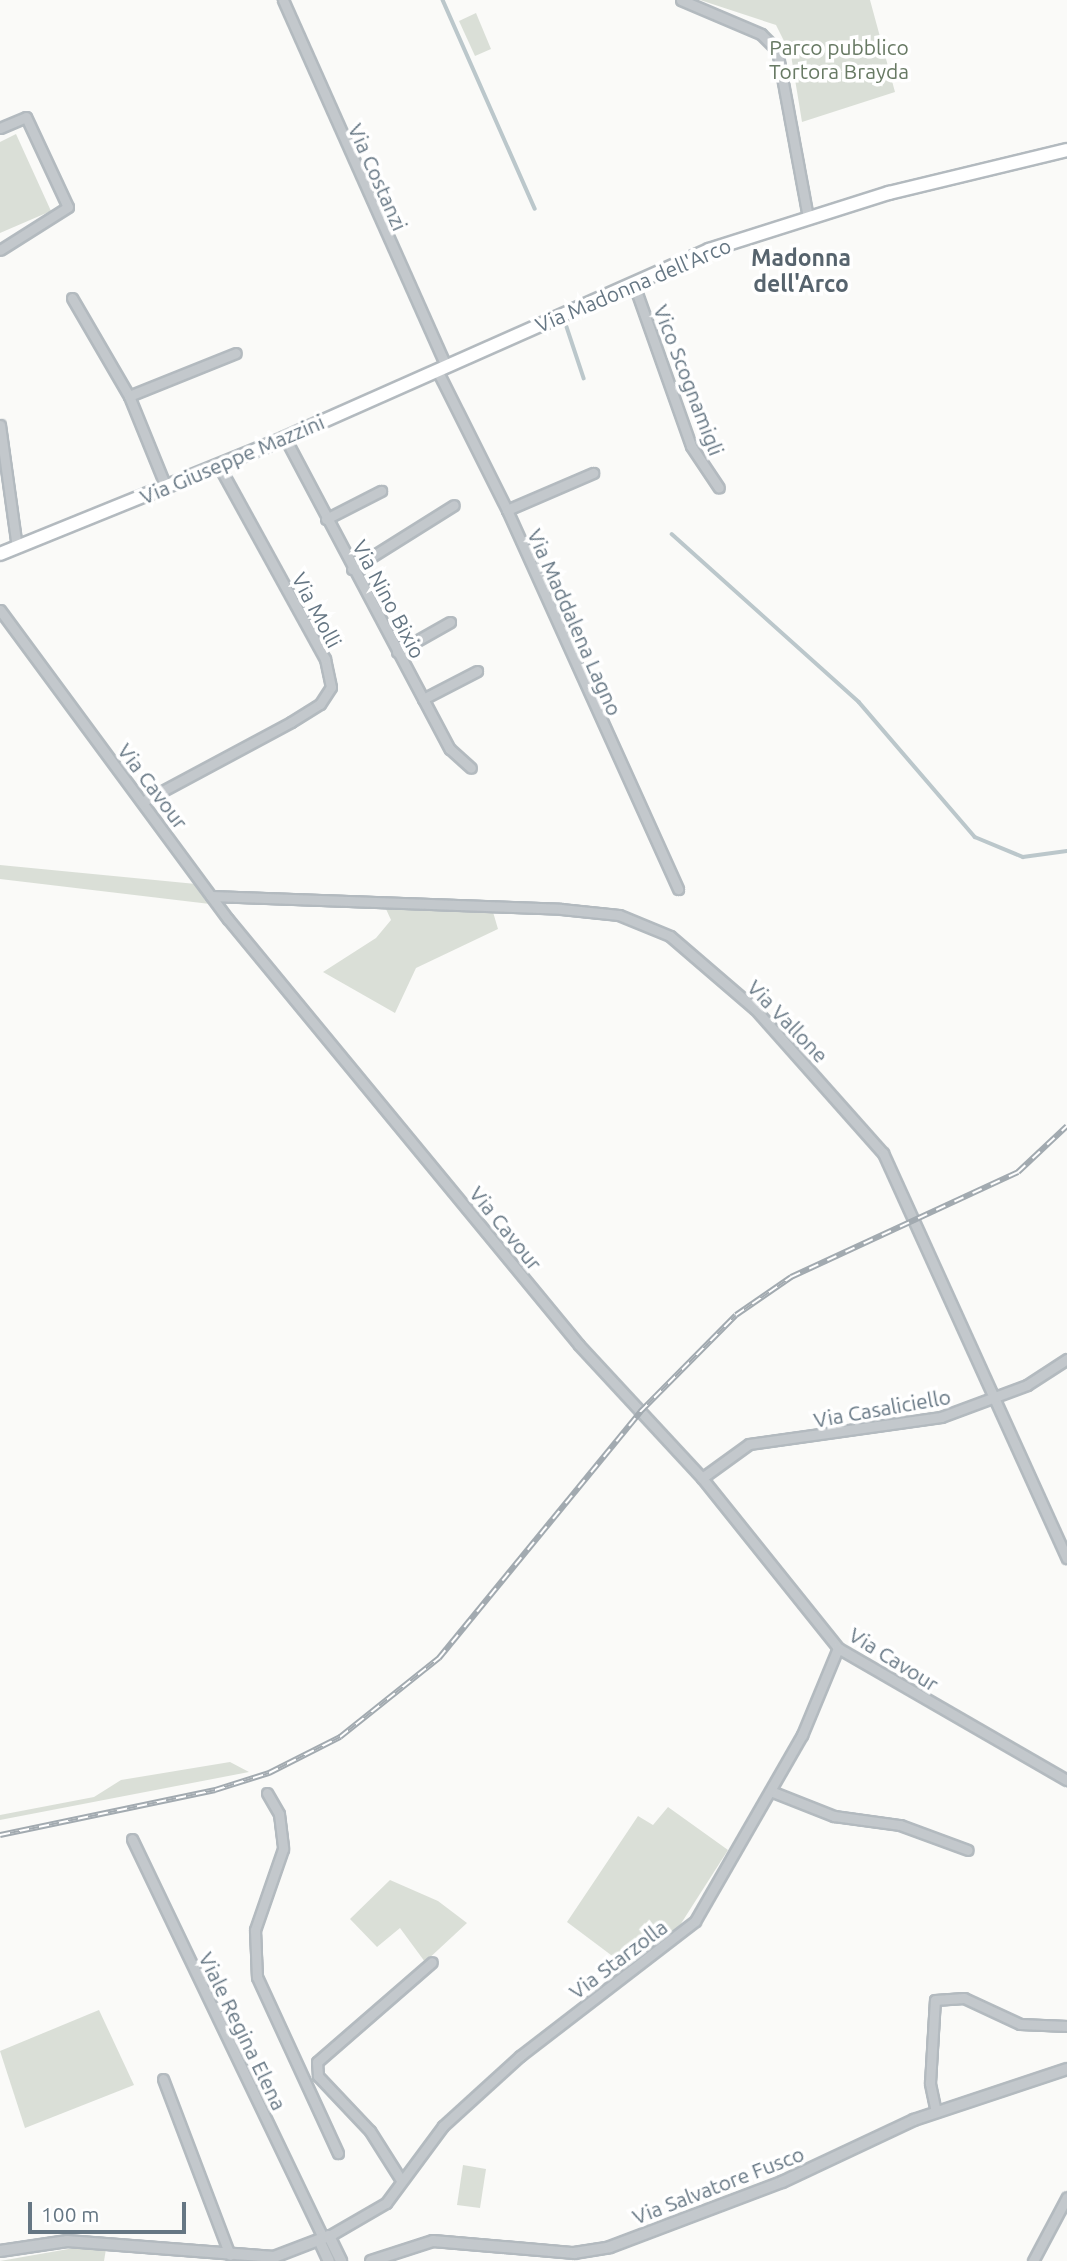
<!DOCTYPE html>
<style>
body{margin:0}
#map{position:relative;width:1067px;height:2261px;overflow:hidden;background:#fafaf8;font-family:Ubuntu,sans-serif}
div>[style]{position:absolute}
.green>*{inset:0;background:#dadfd7}
.stream>*{height:3.5px;margin:-1.75px;padding:0 1.75px;transform-origin:1.75px;border-radius:1.75px;background:#bbc7cb}
.roads{filter:drop-shadow(2px 0 #b3babf) drop-shadow(-2px 0 #b3babf) drop-shadow(0 2px #b3babf) drop-shadow(0 -2px #b3babf)}
.minor>*{height:9px;margin:-4.5px;padding:0 4.5px;transform-origin:4.5px;border-radius:4.5px;background:#c3c8cc}
.tertiary>*{height:10px;margin:-5px;padding:0 5px;transform-origin:5px;border-radius:5px;background:#c3c8cc}
.secondary>*{height:12px;margin:-6px;padding:0 6px;transform-origin:6px;border-radius:6px;background:#fff}
.rail>*{height:6px;margin-top:-3px;transform-origin:0;background:repeating-linear-gradient(90deg,#fff 0 10px,#a2aab0 0 20px);box-sizing:border-box;border-block:2px solid #a2aab0}
span{translate:-50% -50%;white-space:nowrap;text-align:center;line-height:1.15;-webkit-text-stroke:7px #fff;paint-order:stroke}
.park-label{font-size:21px;color:#687a64}
.street-label{font-size:21px;color:#657683}
.neighbourhood-label{font-size:23px;color:#57646e;font-weight:700}
.scale{position:absolute;left:28px;top:2202px;width:158px;height:32px;box-sizing:border-box;border:4px solid #657683;border-top:0;padding-left:9px;font-size:21px;line-height:24px;white-space:nowrap;color:#657683;-webkit-text-stroke:5px #fff;paint-order:stroke}
</style>
<div id="map">
<div class="green">
<div style="clip-path:polygon(700px 0,870px 0,895px 92px,802px 122px,791px 55px,776px 25px)"></div>
<div style="clip-path:polygon(476px 13px,491px 49px,475px 56px,459px 21px)"></div>
<div style="clip-path:polygon(16px 134px,51px 211px,0 233px,0 142px)"></div>
<div style="clip-path:polygon(0 865px,196px 884px,210px 904px,0 879px)"></div>
<div style="clip-path:polygon(386px 909px,493px 912px,498px 929px,416px 968px,395px 1013px,323px 972px,376px 938px,391px 920px)"></div>
<div style="clip-path:polygon(230px 1762px,249px 1772px,0 1820px,0 1815px,94px 1797px,121px 1780px)"></div>
<div style="clip-path:polygon(668px 1807px,728px 1850px,675px 1933px,627px 1967px,567px 1922px,638px 1816px,653px 1825px)"></div>
<div style="clip-path:polygon(390px 1880px,438px 1901px,467px 1923px,425px 1962px,400px 1928px,377px 1947px,350px 1919px)"></div>
<div style="clip-path:polygon(99px 2010px,134px 2085px,25px 2128px,0 2051px)"></div>
<div style="clip-path:polygon(463px 2165px,486px 2169px,480px 2208px,457px 2205px)"></div>
<div style="clip-path:polygon(74px 2248px,106px 2249px,104px 2261px,0 2261px)"></div>
</div>
<div class="stream">
<div style="left:443px;top:0;width:228px;rotate:66.2deg"></div>
<div style="left:567px;top:327px;width:54px;rotate:71.6deg"></div>
<div style="left:672px;top:534px;width:251px;rotate:41.9deg"></div>
<div style="left:859px;top:702px;width:178px;rotate:49.3deg"></div>
<div style="left:975px;top:837px;width:52px;rotate:22.6deg"></div>
<div style="left:1023px;top:857px;width:44px;rotate:-7.8deg"></div>
</div>
<div class="roads">
<div class="minor">
<div style="left:283px;top:0;width:401px;rotate:66deg"></div>
<div style="left:681px;top:0;width:87px;rotate:23deg"></div>
<div style="left:761px;top:34px;width:23px;rotate:45deg"></div>
<div style="left:777px;top:50px;width:170px;rotate:79.5deg"></div>
<div style="left:0;top:128px;width:28px;rotate:-23deg"></div>
<div style="left:26px;top:117px;width:99px;rotate:65deg"></div>
<div style="left:68px;top:207px;width:80px;rotate:147.7deg"></div>
<div style="left:633px;top:282px;width:174px;rotate:70.5deg"></div>
<div style="left:691px;top:446px;width:50px;rotate:56.3deg"></div>
<div style="left:72px;top:298px;width:113px;rotate:59.8deg"></div>
<div style="left:129px;top:396px;width:98px;rotate:67.9deg"></div>
<div style="left:437px;top:370px;width:157px;rotate:63.4deg"></div>
<div style="left:507px;top:510px;width:416px;rotate:65.7deg"></div>
<div style="left:129px;top:396px;width:115px;rotate:-21.9deg"></div>
<div style="left:0;top:425px;width:123px;rotate:82.1deg"></div>
<div style="left:285px;top:438px;width:352px;rotate:62.1deg"></div>
<div style="left:450px;top:749px;width:28px;rotate:42deg"></div>
<div style="left:507px;top:510px;width:94px;rotate:-23.3deg"></div>
<div style="left:326px;top:519px;width:62px;rotate:-27deg"></div>
<div style="left:352px;top:569px;width:120px;rotate:-32.1deg"></div>
<div style="left:0;top:610px;width:384px;rotate:53.6deg"></div>
<div style="left:228px;top:919px;width:552px;rotate:50.51deg"></div>
<div style="left:579px;top:1345px;width:181px;rotate:47.2deg"></div>
<div style="left:702px;top:1478px;width:218px;rotate:51.3deg"></div>
<div style="left:838px;top:1648px;width:264px;rotate:30deg"></div>
<div style="left:397px;top:652px;width:61px;rotate:-29.5deg"></div>
<div style="left:423px;top:699px;width:61px;rotate:-27.4deg"></div>
<div style="left:142px;top:802px;width:169px;rotate:-28.2deg"></div>
<div style="left:291px;top:722px;width:34px;rotate:-32deg"></div>
<div style="left:320px;top:704px;width:20px;rotate:-57deg"></div>
<div style="left:331px;top:687px;width:29px;rotate:-102deg"></div>
<div style="left:325px;top:659px;width:220px;rotate:-118.8deg"></div>
<div style="left:211px;top:896px;width:350px;rotate:2.1deg"></div>
<div style="left:561px;top:909px;width:58px;rotate:5.9deg"></div>
<div style="left:619px;top:915px;width:55px;rotate:22.4deg"></div>
<div style="left:670px;top:936px;width:112px;rotate:40.7deg"></div>
<div style="left:755px;top:1009px;width:193px;rotate:48.4deg"></div>
<div style="left:883px;top:1153px;width:445px;rotate:65.6deg"></div>
<div style="left:702px;top:1478px;width:58px;rotate:-35.9deg"></div>
<div style="left:749px;top:1444px;width:194px;rotate:-8deg"></div>
<div style="left:941px;top:1417px;width:92px;rotate:-20.4deg"></div>
<div style="left:1027px;top:1385px;width:48px;rotate:-33deg"></div>
<div style="left:773px;top:1792px;width:66px;rotate:21.5deg"></div>
<div style="left:834px;top:1816px;width:67px;rotate:7.8deg"></div>
<div style="left:900px;top:1825px;width:72px;rotate:20.2deg"></div>
<div style="left:267px;top:1793px;width:24px;rotate:60deg"></div>
<div style="left:279px;top:1814px;width:35px;rotate:83deg"></div>
<div style="left:283px;top:1849px;width:86px;rotate:109.1deg"></div>
<div style="left:255px;top:1930px;width:47px;rotate:87.6deg"></div>
<div style="left:257px;top:1977px;width:194px;rotate:65.3deg"></div>
<div style="left:132px;top:1839px;width:442px;rotate:64.4deg"></div>
<div style="left:163px;top:2079px;width:188px;rotate:69.2deg"></div>
<div style="left:936px;top:2112px;width:30px;rotate:-102deg"></div>
<div style="left:930px;top:2083px;width:83px;rotate:-86.6deg"></div>
<div style="left:935px;top:2000px;width:29px;rotate:-4deg"></div>
<div style="left:964px;top:1998px;width:62px;rotate:24.9deg"></div>
<div style="left:1020px;top:2024px;width:47px;rotate:2.4deg"></div>
<div style="left:401px;top:2180px;width:58px;rotate:-122.3deg"></div>
<div style="left:370px;top:2131px;width:76px;rotate:-133.4deg"></div>
<div style="left:318px;top:2076px;width:14px;rotate:-94deg"></div>
<div style="left:317px;top:2062px;width:152px;rotate:-41deg"></div>
<div style="left:329px;top:2236px;width:66px;rotate:-30.1deg"></div>
<div style="left:386px;top:2203px;width:96px;rotate:-53.5deg"></div>
<div style="left:443px;top:2126px;width:104px;rotate:-42.3deg"></div>
<div style="left:520px;top:2056px;width:221px;rotate:-37.6deg"></div>
<div style="left:695px;top:1921px;width:215px;rotate:-60.1deg"></div>
<div style="left:802px;top:1735px;width:94px;rotate:-67.5deg"></div>
<div style="left:1033px;top:2261px;width:72px;rotate:-62deg"></div>
</div>
<div class="tertiary">
<div style="left:319px;top:2240px;width:23px;rotate:65deg"></div>
<div style="left:0;top:2251px;width:68px;rotate:-8.5deg"></div>
<div style="left:67px;top:2241px;width:208px;rotate:4.4deg"></div>
<div style="left:274px;top:2257px;width:59px;rotate:-20.9deg"></div>
<div style="left:329px;top:2236px;width:28px;rotate:64deg"></div>
<div style="left:371px;top:2261px;width:65px;rotate:-17.9deg"></div>
<div style="left:433px;top:2241px;width:142px;rotate:4.9deg"></div>
<div style="left:574px;top:2253px;width:36px;rotate:-9deg"></div>
<div style="left:610px;top:2247px;width:184px;rotate:-20.7deg"></div>
<div style="left:782px;top:2182px;width:146px;rotate:-25.2deg"></div>
<div style="left:914px;top:2120px;width:161px;rotate:-18.4deg"></div>
</div>
<div class="secondary">
<div style="left:0;top:554px;width:308px;rotate:-22.1deg"></div>
<div style="left:285px;top:438px;width:464px;rotate:-23.9deg"></div>
<div style="left:709px;top:250px;width:189px;rotate:-17.6deg"></div>
<div style="left:889px;top:193px;width:183px;rotate:-13.6deg"></div>
</div>
</div>
<div class="rail">
<div style="left:0;top:1835px;width:220px;rotate:-11.8deg"></div>
<div style="left:215px;top:1790px;width:57px;rotate:-17.5deg"></div>
<div style="left:269px;top:1773px;width:80px;rotate:-26.9deg"></div>
<div style="left:340px;top:1737px;width:127px;rotate:-38.6deg"></div>
<div style="left:439px;top:1658px;width:318px;rotate:-50.7deg"></div>
<div style="left:640px;top:1412px;width:136px;rotate:-45.3deg"></div>
<div style="left:736px;top:1315px;width:67px;rotate:-34.6deg"></div>
<div style="left:791px;top:1277px;width:250px;rotate:-24.8deg"></div>
<div style="left:1018px;top:1172px;width:67px;rotate:-43.2deg"></div>
</div>
<div class="park-label">
<span style="left:839px;top:59px">Parco pubblico<br>Tortora Brayda</span>
</div>
<div class="street-label">
<span style="left:378px;top:177px;rotate:66deg">Via Costanzi</span>
<span style="left:633px;top:285px;rotate:-23deg">Via Madonna dell'Arco</span>
<span style="left:689px;top:380px;rotate:69deg">Vico Scognamigli</span>
<span style="left:232px;top:459px;rotate:-23deg">Via Giuseppe Mazzini</span>
<span style="left:389px;top:599px;rotate:62deg">Via Nino Bixio</span>
<span style="left:317px;top:610px;rotate:62deg">Via Molli</span>
<span style="left:575px;top:622px;rotate:66deg">Via Maddalena Lagno</span>
<span style="left:153px;top:786px;rotate:53deg">Via Cavour</span>
<span style="left:788px;top:1021px;rotate:46deg">Via Vallone</span>
<span style="left:506px;top:1228px;rotate:51deg">Via Cavour</span>
<span style="left:882px;top:1408px;rotate:-10deg">Via Casaliciello</span>
<span style="left:894px;top:1659px;rotate:32deg">Via Cavour</span>
<span style="left:618px;top:1959px;rotate:-37deg">Via Starzolla</span>
<span style="left:243px;top:2031px;rotate:64deg">Viale Regina Elena</span>
<span style="left:718px;top:2185px;rotate:-21deg">Via Salvatore Fusco</span>
</div>
<div class="neighbourhood-label">
<span style="left:801px;top:271px">Madonna<br>dell'Arco</span>
</div>
<div class="scale">100 m</div>
</div>
